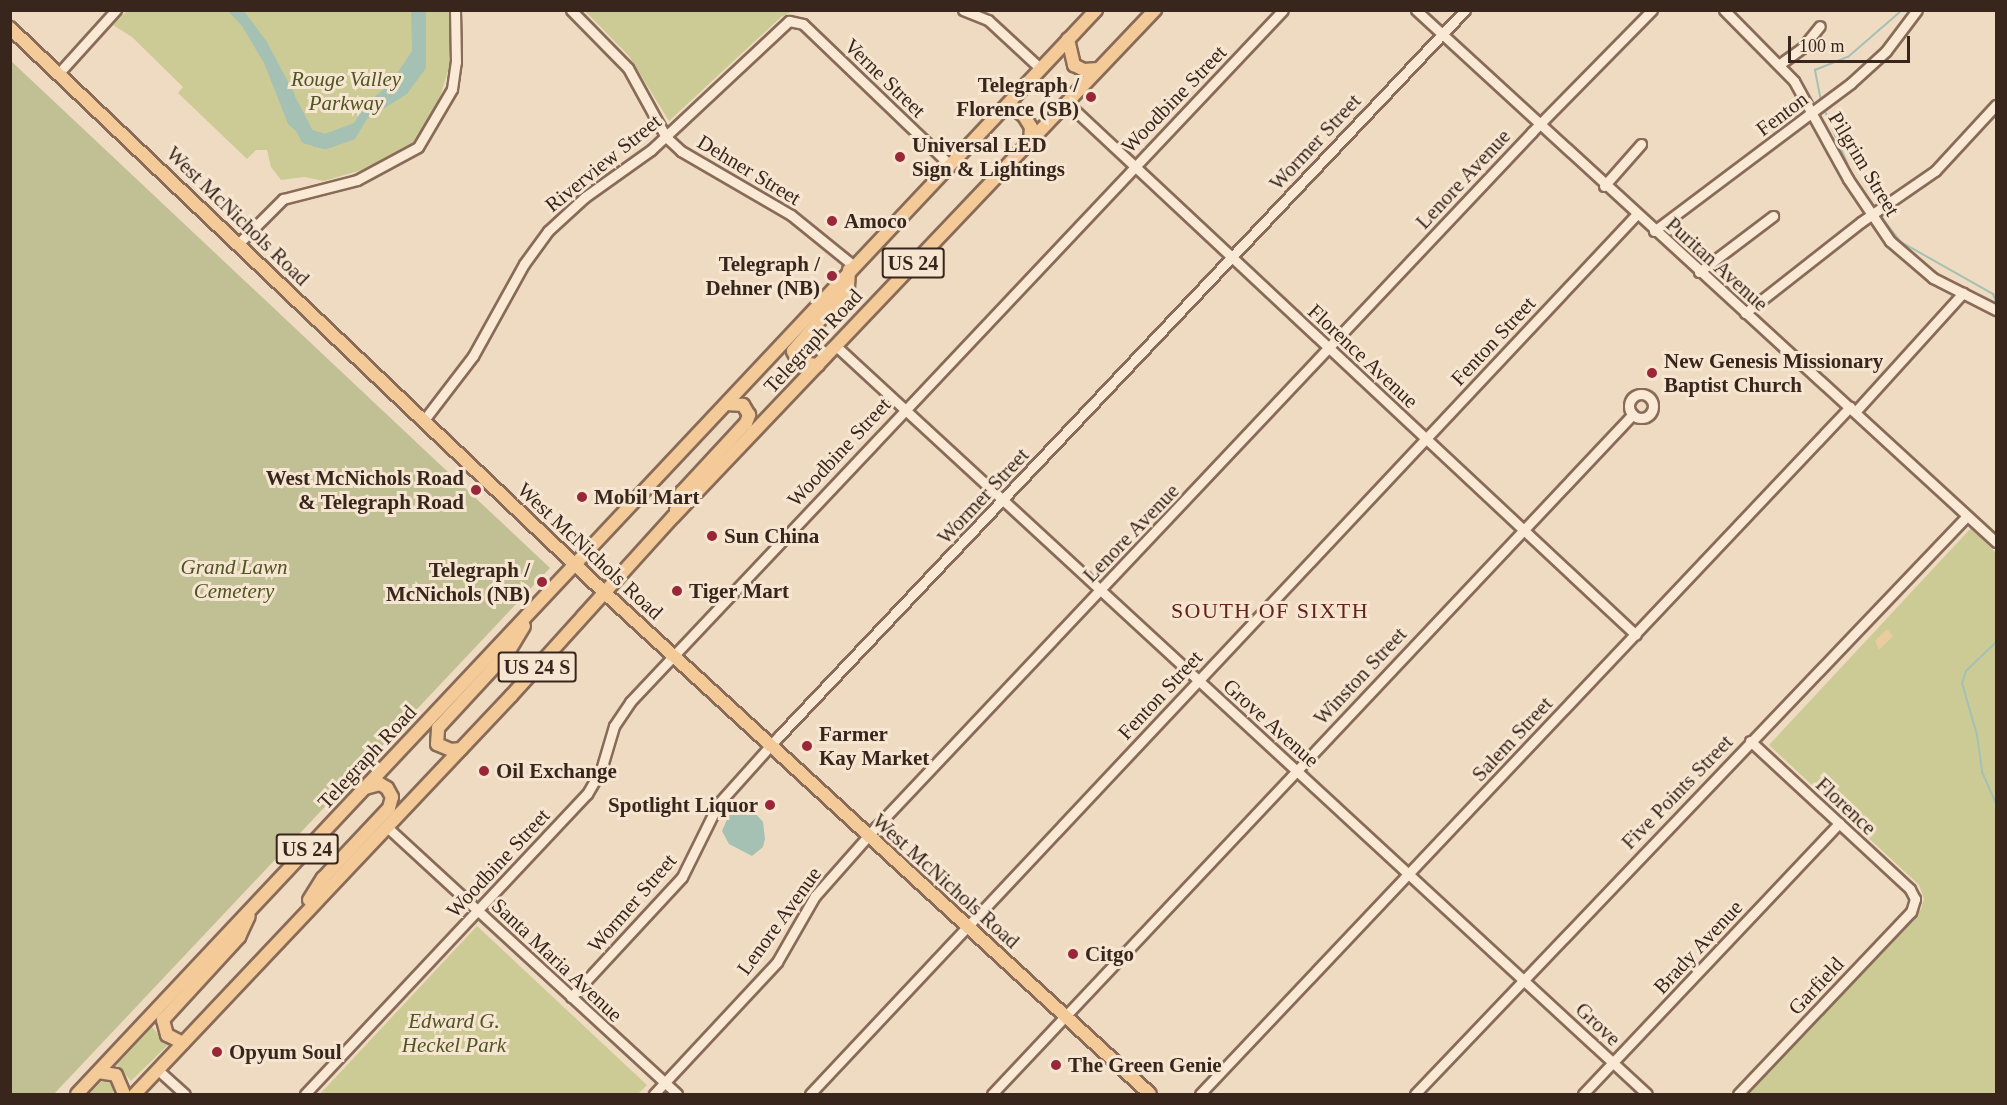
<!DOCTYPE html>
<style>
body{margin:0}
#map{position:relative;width:2007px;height:1105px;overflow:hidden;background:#efdbc1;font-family:"Times New Roman",serif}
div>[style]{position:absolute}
.green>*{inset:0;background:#cdcb95}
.sand>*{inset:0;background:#ebcc9e}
.cemetery>*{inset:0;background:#c1c094}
.water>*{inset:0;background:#a4c1b4}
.stream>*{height:2px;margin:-1px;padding:0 1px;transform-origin:1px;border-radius:1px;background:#a4c1b4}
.river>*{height:15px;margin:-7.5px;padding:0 7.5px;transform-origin:7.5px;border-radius:7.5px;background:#a4c1b4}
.roads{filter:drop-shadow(2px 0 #886b58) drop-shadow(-2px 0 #886b58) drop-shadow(0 2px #886b58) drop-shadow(0 -2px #886b58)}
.minor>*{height:9px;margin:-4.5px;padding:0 4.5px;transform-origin:4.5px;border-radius:4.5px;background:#f9e9d5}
.minor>.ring{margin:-4.5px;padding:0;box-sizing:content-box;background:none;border:9px solid #f9e9d5;border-radius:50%}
.major>*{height:12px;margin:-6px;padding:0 6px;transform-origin:6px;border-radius:6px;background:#f3ca98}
.dots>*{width:16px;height:16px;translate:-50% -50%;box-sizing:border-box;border:3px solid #f6e6d1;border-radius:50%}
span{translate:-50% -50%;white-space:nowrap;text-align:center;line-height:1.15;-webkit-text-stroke:6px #f6e6d1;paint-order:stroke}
.shield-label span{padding:2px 4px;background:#f6e6d1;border:2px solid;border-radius:4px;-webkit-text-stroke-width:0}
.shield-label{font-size:20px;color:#38261d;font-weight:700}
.street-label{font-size:21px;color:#38261d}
.park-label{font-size:21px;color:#4f5523;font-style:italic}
.poi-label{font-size:21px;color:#38261d;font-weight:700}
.right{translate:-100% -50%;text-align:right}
.left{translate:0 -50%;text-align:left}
.neighbourhood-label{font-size:22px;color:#65211c;letter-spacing:1.5px}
.frame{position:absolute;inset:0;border:12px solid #38261d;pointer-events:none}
.scale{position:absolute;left:1788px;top:36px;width:122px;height:27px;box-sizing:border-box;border:3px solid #38261d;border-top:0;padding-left:8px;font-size:18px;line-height:21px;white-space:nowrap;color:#38261d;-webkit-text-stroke:4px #f6e6d1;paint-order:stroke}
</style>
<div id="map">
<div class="green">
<div style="clip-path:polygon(128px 10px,451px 11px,450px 64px,437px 107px,414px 147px,382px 164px,324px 181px,304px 177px,281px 180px,271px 167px,267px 150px,256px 150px,247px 159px,178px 93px,183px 87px,132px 37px,113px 25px)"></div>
<div style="clip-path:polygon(585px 11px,793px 11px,781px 17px,669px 121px,629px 56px)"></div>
<div style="clip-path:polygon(1971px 528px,1996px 553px,1996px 1094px,1747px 1094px,1921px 909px,1924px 899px,1919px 885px,1769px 745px)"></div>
<div style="clip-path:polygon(477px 926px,647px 1085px,638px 1094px,320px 1094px)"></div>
<div style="clip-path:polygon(152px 1027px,168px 1045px,131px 1081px,117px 1065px)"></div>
<div style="clip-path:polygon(104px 1079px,113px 1080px,113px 1094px,89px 1094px)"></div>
</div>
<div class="sand">
<div style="clip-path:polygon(1887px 629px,1893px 636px,1879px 650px,1875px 641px)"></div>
</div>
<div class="cemetery">
<div style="clip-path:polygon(10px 60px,550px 568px,54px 1094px,10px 1094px)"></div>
</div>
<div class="water">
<div style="clip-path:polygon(228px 11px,244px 11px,267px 42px,295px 95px,291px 116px,294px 125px,314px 138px,354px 123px,367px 103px,390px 84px,412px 51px,411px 11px,426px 11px,426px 68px,407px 94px,367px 119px,355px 139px,330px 148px,314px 147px,288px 124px,264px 63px,242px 26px)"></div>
<div style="clip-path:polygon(747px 804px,763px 822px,765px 839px,763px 847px,752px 856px,729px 844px,722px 831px,730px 813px)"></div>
</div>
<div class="stream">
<div style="left:1821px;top:101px;width:32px;rotate:-101deg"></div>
<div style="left:1815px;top:70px;width:35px;rotate:-22deg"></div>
<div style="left:1848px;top:57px;width:72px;rotate:-41deg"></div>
<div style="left:1824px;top:109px;width:74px;rotate:66.9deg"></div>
<div style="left:1853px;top:177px;width:33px;rotate:55deg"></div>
<div style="left:1882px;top:218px;width:31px;rotate:52deg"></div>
<div style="left:1901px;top:242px;width:106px;rotate:29.5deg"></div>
<div style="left:1993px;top:294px;width:8px;rotate:67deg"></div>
<div style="left:1996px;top:642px;width:42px;rotate:136deg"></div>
<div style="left:1966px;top:671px;width:13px;rotate:108deg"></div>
<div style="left:1962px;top:683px;width:54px;rotate:73.9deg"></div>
<div style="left:1977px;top:735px;width:37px;rotate:82deg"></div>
<div style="left:1982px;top:772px;width:34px;rotate:66deg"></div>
</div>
<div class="river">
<div style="left:284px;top:92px;width:50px;rotate:62.4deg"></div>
<div style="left:307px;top:136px;width:19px;rotate:16deg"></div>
</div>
<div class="roads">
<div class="minor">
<div style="left:571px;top:10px;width:81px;rotate:45.5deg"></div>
<div style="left:628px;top:68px;width:79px;rotate:61.2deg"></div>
<div style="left:666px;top:137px;width:21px;rotate:43deg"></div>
<div style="left:681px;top:151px;width:127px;rotate:30.2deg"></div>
<div style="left:791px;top:215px;width:81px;rotate:39deg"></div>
<div style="left:963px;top:10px;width:27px;rotate:22deg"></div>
<div style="left:988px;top:20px;width:72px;rotate:42.8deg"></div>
<div style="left:1416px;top:10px;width:787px;rotate:42.53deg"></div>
<div style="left:1724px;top:10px;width:100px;rotate:45.4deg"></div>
<div style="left:1794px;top:81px;width:112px;rotate:61.1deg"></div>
<div style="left:1848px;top:179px;width:75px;rotate:55.9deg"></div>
<div style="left:1890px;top:241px;width:57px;rotate:40.7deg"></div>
<div style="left:1933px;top:278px;width:71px;rotate:26.9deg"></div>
<div style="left:1780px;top:64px;width:27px;rotate:-36deg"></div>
<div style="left:1802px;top:48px;width:28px;rotate:-51deg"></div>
<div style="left:59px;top:73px;width:85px;rotate:-47.9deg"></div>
<div style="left:1066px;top:102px;width:780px;rotate:43.08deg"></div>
<div style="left:1604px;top:186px;width:56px;rotate:-48.6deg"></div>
<div style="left:1654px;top:231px;width:246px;rotate:-36.9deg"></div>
<div style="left:1851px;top:83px;width:47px;rotate:-42.4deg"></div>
<div style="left:1886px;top:51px;width:51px;rotate:-52.9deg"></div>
<div style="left:238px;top:244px;width:64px;rotate:-45deg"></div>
<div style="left:283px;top:199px;width:76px;rotate:-14.4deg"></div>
<div style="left:357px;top:180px;width:69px;rotate:-28.4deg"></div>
<div style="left:418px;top:147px;width:67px;rotate:-59.6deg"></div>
<div style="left:452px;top:89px;width:27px;rotate:-82deg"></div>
<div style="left:456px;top:62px;width:52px;rotate:-91.1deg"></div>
<div style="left:1699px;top:272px;width:93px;rotate:-37.1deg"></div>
<div style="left:1745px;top:313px;width:147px;rotate:-38.1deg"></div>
<div style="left:1861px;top:222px;width:90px;rotate:-34.6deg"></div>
<div style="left:1935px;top:171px;width:90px;rotate:-47.3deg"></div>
<div style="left:836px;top:346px;width:1103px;rotate:42.69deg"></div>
<div class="ring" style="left:1629px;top:394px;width:15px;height:15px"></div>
<div style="left:1855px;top:412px;width:161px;rotate:-47.8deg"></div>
<div style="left:424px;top:420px;width:81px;rotate:-52.6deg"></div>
<div style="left:473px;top:356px;width:105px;rotate:-61deg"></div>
<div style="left:524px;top:264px;width:41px;rotate:-54deg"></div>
<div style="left:548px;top:231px;width:50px;rotate:-42.6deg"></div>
<div style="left:585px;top:197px;width:81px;rotate:-35.5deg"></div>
<div style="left:651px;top:150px;width:189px;rotate:-43.1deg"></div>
<div style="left:789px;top:21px;width:14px;rotate:12deg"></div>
<div style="left:803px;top:24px;width:204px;rotate:43.8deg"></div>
<div style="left:387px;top:827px;width:394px;rotate:42.6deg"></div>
<div style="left:571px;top:997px;width:163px;rotate:-47.2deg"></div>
<div style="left:682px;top:877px;width:81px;rotate:-63.7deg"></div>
<div style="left:718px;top:804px;width:93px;rotate:-48.1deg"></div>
<div style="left:780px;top:735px;width:997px;rotate:-46.62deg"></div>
<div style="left:158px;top:1070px;width:36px;rotate:42deg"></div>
<div style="left:305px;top:1094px;width:412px;rotate:-46.8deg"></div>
<div style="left:587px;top:794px;width:28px;rotate:-60deg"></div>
<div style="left:601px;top:770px;width:46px;rotate:-73.5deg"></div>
<div style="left:614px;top:726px;width:29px;rotate:-56deg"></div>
<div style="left:630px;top:702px;width:951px;rotate:-46.66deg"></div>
<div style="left:654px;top:1094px;width:180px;rotate:-47deg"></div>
<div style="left:777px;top:962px;width:76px;rotate:-60.1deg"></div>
<div style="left:815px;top:896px;width:92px;rotate:-48.5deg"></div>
<div style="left:876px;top:827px;width:956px;rotate:-46.65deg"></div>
<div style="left:1532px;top:132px;width:171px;rotate:-45.5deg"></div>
<div style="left:810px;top:1094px;width:1206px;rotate:-46.78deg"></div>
<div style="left:992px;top:1094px;width:934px;rotate:-46.69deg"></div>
<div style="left:1200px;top:1094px;width:946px;rotate:-46.59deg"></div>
<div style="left:1415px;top:1094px;width:799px;rotate:-46.32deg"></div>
<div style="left:1583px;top:1094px;width:373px;rotate:-46.6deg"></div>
<div style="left:1738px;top:1094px;width:251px;rotate:-46.5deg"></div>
<div style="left:1911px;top:912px;width:14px;rotate:-73deg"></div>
<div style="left:1915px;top:899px;width:11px;rotate:-117deg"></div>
<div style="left:1910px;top:889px;width:218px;rotate:-137.2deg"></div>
</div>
<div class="major">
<div style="left:10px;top:28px;width:821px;rotate:43.52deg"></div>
<div style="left:605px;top:593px;width:740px;rotate:42.59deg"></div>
<div style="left:1068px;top:39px;width:27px;rotate:77deg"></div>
<div style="left:1074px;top:65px;width:11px;rotate:27deg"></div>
<div style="left:1084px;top:70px;width:14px;rotate:-4deg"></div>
<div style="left:1003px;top:109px;width:11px;rotate:-5deg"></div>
<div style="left:1014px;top:108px;width:13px;rotate:39deg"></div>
<div style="left:1024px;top:116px;width:13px;rotate:58deg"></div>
<div style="left:1031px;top:127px;width:13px;rotate:94deg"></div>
<div style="left:818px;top:365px;width:19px;rotate:-174deg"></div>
<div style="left:799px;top:363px;width:13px;rotate:-117deg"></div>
<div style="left:793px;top:351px;width:84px;rotate:-48.9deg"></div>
<div style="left:848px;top:288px;width:18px;rotate:-87deg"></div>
<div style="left:676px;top:510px;width:19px;rotate:-72deg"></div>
<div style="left:682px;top:492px;width:94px;rotate:-47.2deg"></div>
<div style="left:746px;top:423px;width:9px;rotate:-69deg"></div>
<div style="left:749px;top:415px;width:12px;rotate:-121deg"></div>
<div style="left:743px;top:405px;width:17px;rotate:-177deg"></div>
<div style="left:461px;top:749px;width:10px;rotate:174deg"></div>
<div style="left:451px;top:750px;width:15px;rotate:-157deg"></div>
<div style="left:437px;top:744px;width:16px;rotate:-86deg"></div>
<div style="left:438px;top:728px;width:105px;rotate:-47.3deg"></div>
<div style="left:509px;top:651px;width:29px;rotate:-59deg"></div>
<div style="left:309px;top:900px;width:26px;rotate:-58deg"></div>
<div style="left:323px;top:878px;width:96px;rotate:-46.7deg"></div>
<div style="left:389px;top:808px;width:11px;rotate:-75deg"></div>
<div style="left:392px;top:797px;width:10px;rotate:-119deg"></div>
<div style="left:387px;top:788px;width:8px;rotate:-150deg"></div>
<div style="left:380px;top:784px;width:16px;rotate:165deg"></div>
<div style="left:183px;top:1043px;width:18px;rotate:-153deg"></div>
<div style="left:167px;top:1035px;width:16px;rotate:-105deg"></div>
<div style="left:163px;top:1020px;width:113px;rotate:-47.5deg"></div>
<div style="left:239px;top:937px;width:23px;rotate:-65deg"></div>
<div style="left:98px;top:1072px;width:18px;rotate:9deg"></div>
<div style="left:116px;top:1075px;width:21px;rotate:67deg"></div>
<div style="left:77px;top:1094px;width:1488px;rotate:-46.77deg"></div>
<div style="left:135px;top:1094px;width:548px;rotate:-46.63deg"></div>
<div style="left:511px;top:696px;width:241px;rotate:-47.9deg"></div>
<div style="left:673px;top:517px;width:700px;rotate:-46.45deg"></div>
</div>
</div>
<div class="dots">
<div style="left:1091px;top:97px;background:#992738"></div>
<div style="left:900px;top:157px;background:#992738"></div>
<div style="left:832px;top:221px;background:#992738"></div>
<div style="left:832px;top:276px;background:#992738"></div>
<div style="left:1652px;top:373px;background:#992738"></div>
<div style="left:476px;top:490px;background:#992738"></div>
<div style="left:582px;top:497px;background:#992738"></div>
<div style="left:712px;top:536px;background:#992738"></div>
<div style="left:542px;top:582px;background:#992738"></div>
<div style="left:677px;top:591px;background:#992738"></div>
<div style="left:807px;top:746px;background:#992738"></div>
<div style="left:484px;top:771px;background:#992738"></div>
<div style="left:770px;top:805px;background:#992738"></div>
<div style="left:1073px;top:954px;background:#992738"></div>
<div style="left:217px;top:1052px;background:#992738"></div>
<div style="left:1056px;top:1065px;background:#992738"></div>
</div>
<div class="shield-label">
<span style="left:913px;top:263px">US 24</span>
<span style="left:537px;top:667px">US 24 S</span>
<span style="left:307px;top:849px">US 24</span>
</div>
<div class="street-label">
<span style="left:885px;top:78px;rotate:44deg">Verne Street</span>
<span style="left:1174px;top:99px;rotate:-46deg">Woodbine Street</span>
<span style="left:1782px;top:114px;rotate:-37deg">Fenton</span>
<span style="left:1315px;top:142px;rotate:-47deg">Wormer Street</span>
<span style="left:603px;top:163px;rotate:-39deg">Riverview Street</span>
<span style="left:1864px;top:164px;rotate:59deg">Pilgrim Street</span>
<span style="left:749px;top:170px;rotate:31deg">Dehner Street</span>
<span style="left:1463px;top:179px;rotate:-47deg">Lenore Avenue</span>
<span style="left:238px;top:216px;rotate:44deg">West McNichols Road</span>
<span style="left:1717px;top:264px;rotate:42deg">Puritan Avenue</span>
<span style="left:813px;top:341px;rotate:-47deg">Telegraph Road</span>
<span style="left:1493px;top:341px;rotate:-47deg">Fenton Street</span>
<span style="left:1363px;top:356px;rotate:43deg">Florence Avenue</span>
<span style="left:839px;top:452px;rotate:-47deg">Woodbine Street</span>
<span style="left:983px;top:496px;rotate:-47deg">Wormer Street</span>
<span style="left:1131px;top:533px;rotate:-46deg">Lenore Avenue</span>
<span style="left:590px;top:551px;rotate:43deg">West McNichols Road</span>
<span style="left:1360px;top:676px;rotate:-47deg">Winston Street</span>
<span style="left:1160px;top:695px;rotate:-47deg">Fenton Street</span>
<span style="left:1271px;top:723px;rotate:42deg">Grove Avenue</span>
<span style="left:1512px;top:739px;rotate:-47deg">Salem Street</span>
<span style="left:367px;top:757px;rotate:-47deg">Telegraph Road</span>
<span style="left:1677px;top:792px;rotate:-46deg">Five Points Street</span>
<span style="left:1846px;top:806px;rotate:43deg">Florence</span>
<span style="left:498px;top:863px;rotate:-47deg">Woodbine Street</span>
<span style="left:946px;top:881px;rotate:42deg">West McNichols Road</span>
<span style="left:632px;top:903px;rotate:-49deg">Wormer Street</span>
<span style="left:779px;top:921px;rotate:-54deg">Lenore Avenue</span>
<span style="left:1698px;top:947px;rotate:-47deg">Brady Avenue</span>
<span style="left:557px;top:960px;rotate:43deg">Santa Maria Avenue</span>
<span style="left:1816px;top:986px;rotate:-47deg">Garfield</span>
<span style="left:1598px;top:1024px;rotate:43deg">Grove</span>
</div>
<div class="park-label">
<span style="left:346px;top:91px">Rouge Valley<br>Parkway</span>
<span style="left:234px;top:579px">Grand Lawn<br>Cemetery</span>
<span style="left:454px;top:1033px">Edward G.<br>Heckel Park</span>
</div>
<div class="poi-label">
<span class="right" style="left:1079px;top:97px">Telegraph /<br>Florence (SB)</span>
<span class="left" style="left:912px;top:157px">Universal LED<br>Sign &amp; Lightings</span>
<span class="left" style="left:844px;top:221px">Amoco</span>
<span class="right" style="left:820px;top:276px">Telegraph /<br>Dehner (NB)</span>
<span class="left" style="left:1664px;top:373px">New Genesis Missionary<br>Baptist Church</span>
<span class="right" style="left:464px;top:490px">West McNichols Road<br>&amp; Telegraph Road</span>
<span class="left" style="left:594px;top:497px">Mobil Mart</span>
<span class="left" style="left:724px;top:536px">Sun China</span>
<span class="right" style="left:530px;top:582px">Telegraph /<br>McNichols (NB)</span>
<span class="left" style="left:689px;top:591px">Tiger Mart</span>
<span class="left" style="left:819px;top:746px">Farmer<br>Kay Market</span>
<span class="left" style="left:496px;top:771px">Oil Exchange</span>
<span class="right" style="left:758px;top:805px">Spotlight Liquor</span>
<span class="left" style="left:1085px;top:954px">Citgo</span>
<span class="left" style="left:229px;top:1052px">Opyum Soul</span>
<span class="left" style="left:1068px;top:1065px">The Green Genie</span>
</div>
<div class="neighbourhood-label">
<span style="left:1270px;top:611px">SOUTH OF SIXTH</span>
</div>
<div class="frame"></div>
<div class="scale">100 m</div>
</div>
